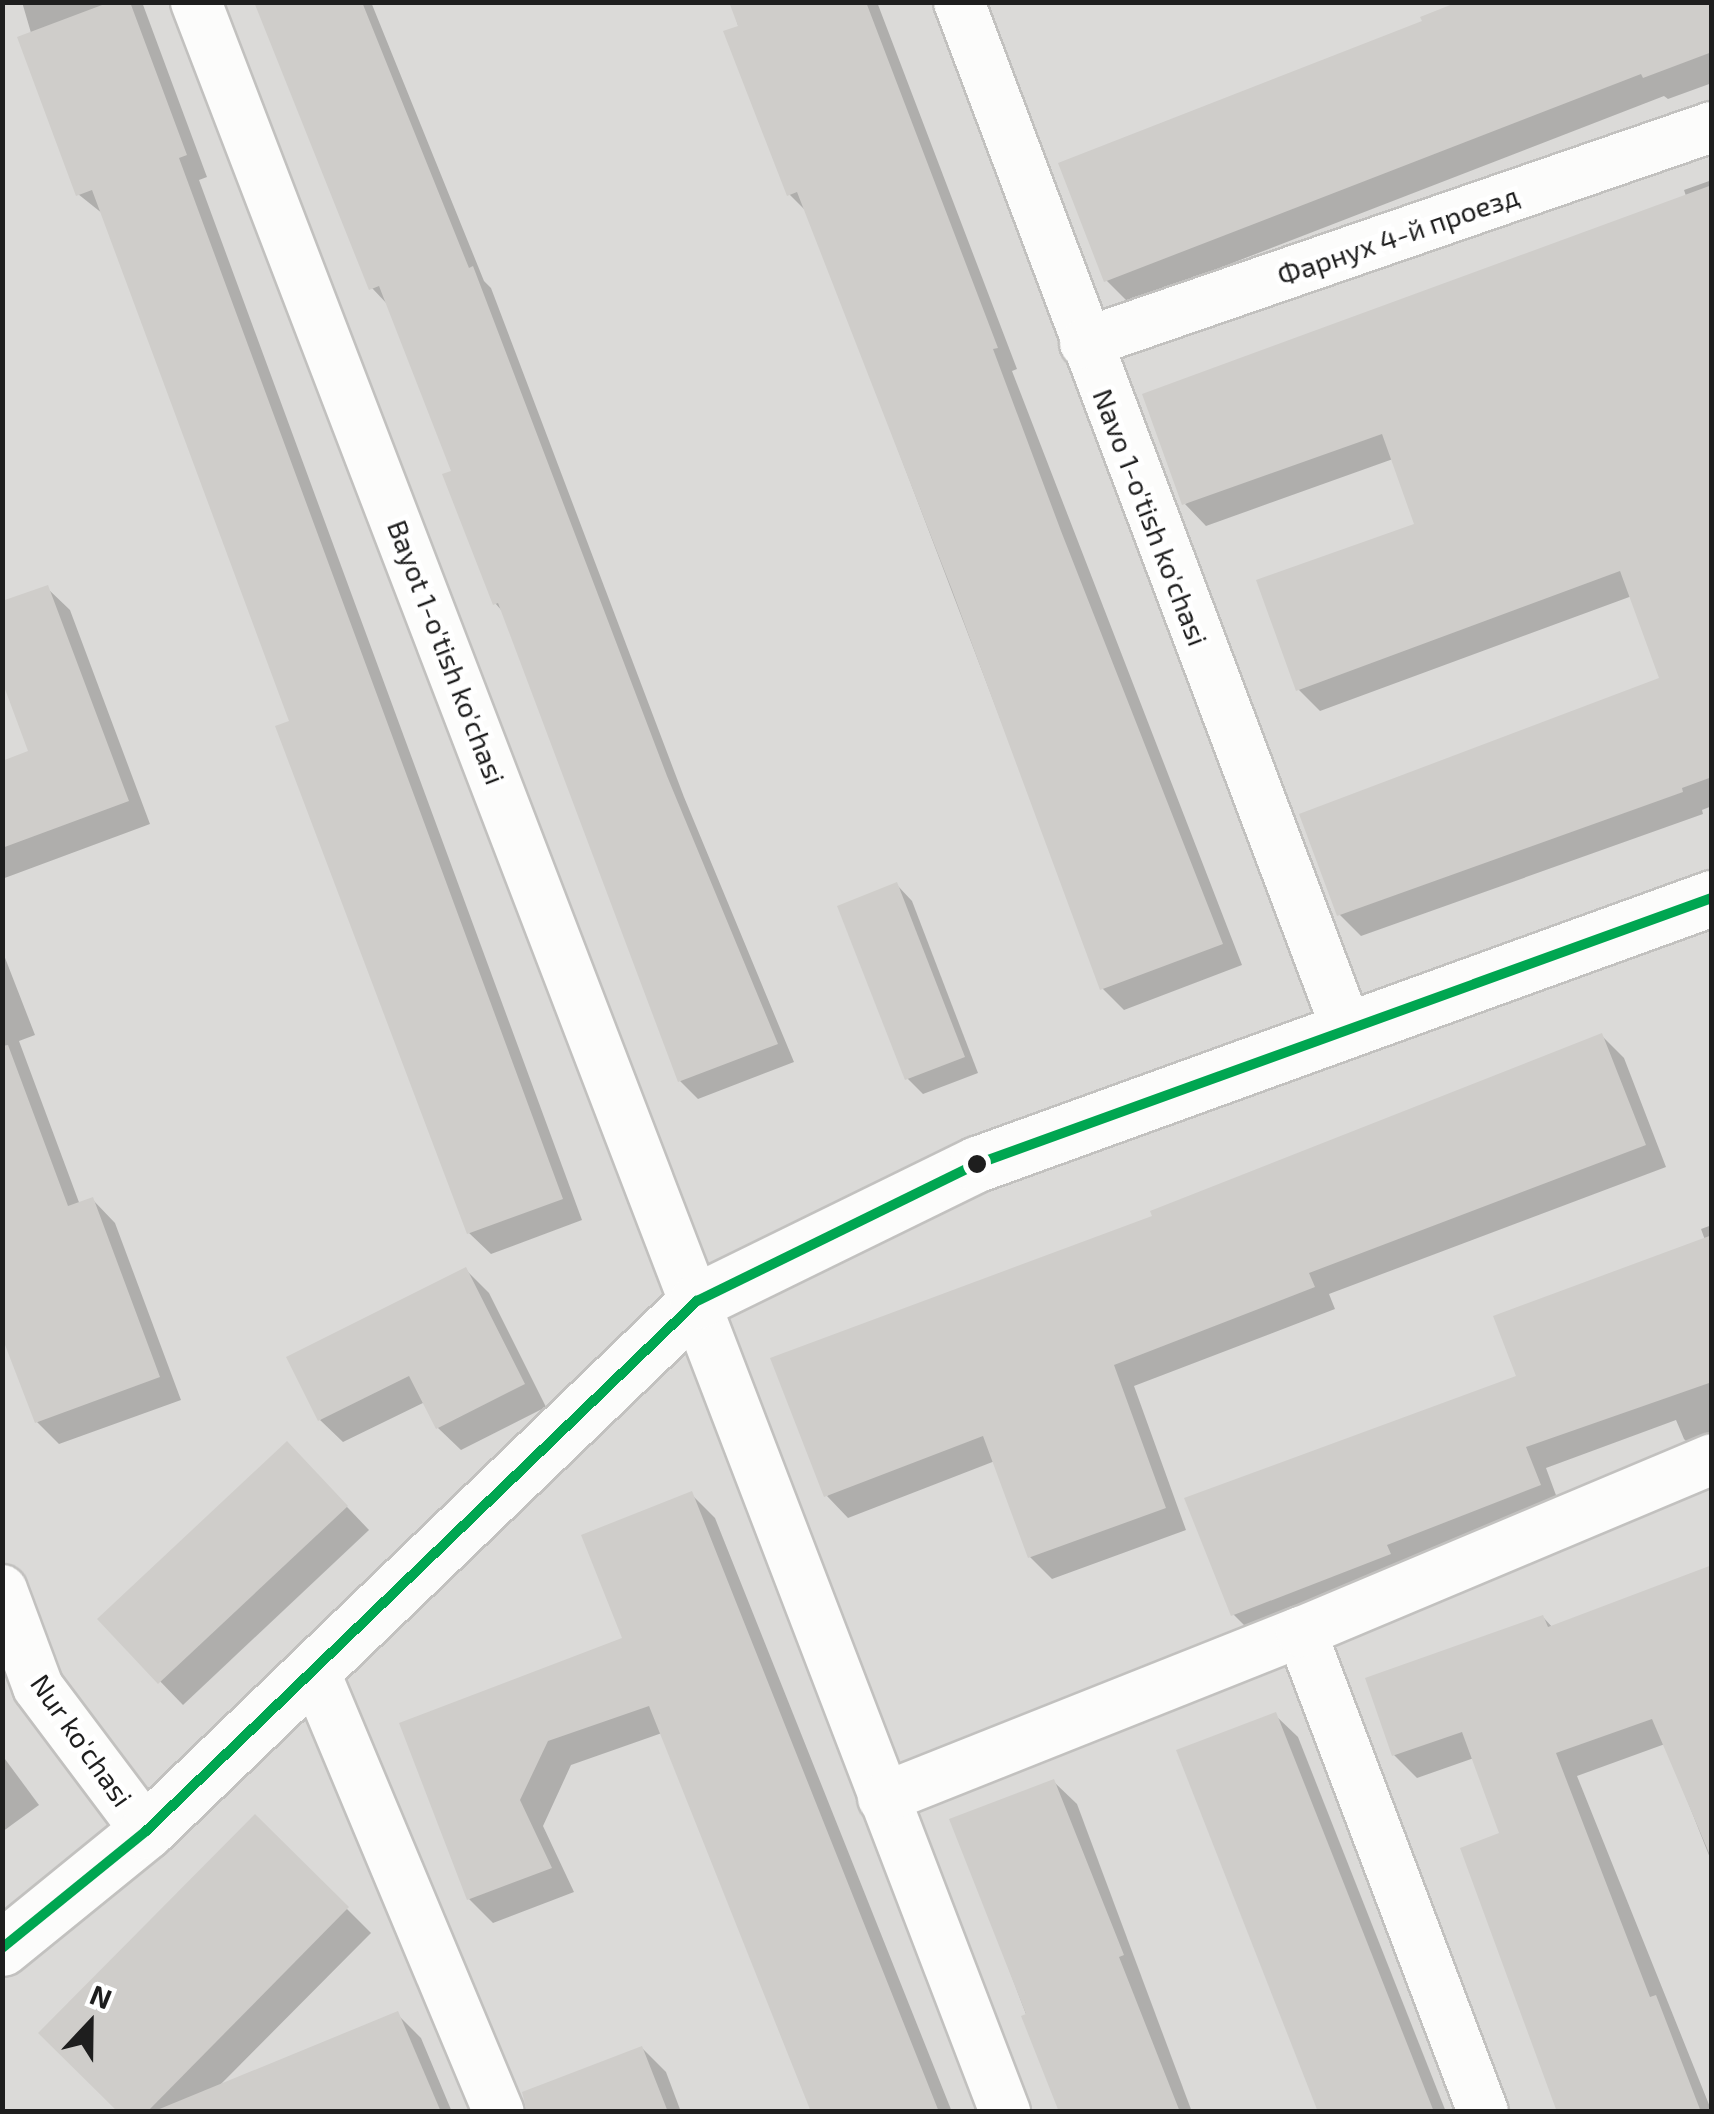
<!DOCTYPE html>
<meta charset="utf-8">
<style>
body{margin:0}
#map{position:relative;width:1714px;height:2114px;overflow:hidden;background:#ecebe7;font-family:"Exo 2",sans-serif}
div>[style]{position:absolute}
.residential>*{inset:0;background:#dbdad8}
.shadow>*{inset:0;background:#0003}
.building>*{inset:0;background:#cfcdca}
.roads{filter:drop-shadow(2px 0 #c2c1bf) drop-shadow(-2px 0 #c2c1bf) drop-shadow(0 2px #c2c1bf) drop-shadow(0 -2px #c2c1bf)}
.minor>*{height:50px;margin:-25px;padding:0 25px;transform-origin:25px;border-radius:25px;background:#fcfcfb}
.tertiary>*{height:55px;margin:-27.5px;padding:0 27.5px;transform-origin:27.5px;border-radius:27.5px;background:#fcfcfb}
.bus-1>*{height:10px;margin:-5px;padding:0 5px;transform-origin:5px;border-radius:5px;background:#00a651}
.dots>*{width:28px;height:28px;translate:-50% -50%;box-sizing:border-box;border:5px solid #fff;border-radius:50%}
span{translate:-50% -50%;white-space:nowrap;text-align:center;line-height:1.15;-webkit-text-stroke:10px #fff;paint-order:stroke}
.street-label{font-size:28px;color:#1e1e1e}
.frame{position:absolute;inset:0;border:5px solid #1e1e1e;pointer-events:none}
.north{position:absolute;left:40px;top:1974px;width:100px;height:100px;-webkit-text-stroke:8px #fff;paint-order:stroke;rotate:22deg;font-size:28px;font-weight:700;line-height:40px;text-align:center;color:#1e1e1e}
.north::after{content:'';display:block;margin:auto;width:35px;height:45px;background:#1e1e1e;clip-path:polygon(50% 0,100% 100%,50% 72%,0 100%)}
</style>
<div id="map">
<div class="residential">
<div style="clip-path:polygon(3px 3px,1711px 3px,1711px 2111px,3px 2111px)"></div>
</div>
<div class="shadow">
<div style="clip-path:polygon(22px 2px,142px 2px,207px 177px,199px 180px,582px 1220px,491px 1254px,469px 1233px,292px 723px,103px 214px,78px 194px)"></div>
<div style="clip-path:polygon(258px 2px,371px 2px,484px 281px,491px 288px,684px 797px,794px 1062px,698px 1099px,680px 1081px,503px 612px,495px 603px,454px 472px,389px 306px,372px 288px)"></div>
<div style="clip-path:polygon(731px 2px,877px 2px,1017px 369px,1012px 371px,1242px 965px,1124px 1010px,1103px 989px,808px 213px,789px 194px)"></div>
<div style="clip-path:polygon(1712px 2px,1712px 83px,1668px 99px,1664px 96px,1129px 303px,1106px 280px)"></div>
<div style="clip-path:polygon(1712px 180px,1712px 806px,1702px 810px,1703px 814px,1361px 936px,1339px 914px,1662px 680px,1632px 596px,1320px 711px,1298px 689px,1417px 526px,1393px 459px,1206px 526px,1185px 504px,1686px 196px,1684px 190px)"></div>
<div style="clip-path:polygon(47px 588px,70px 610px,150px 824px,2px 879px,2px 763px,32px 752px)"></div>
<div style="clip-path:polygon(897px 885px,912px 901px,978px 1073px,923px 1094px,907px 1078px)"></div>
<div style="clip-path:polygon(2px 950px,35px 1035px,19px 1041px,80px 1205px,93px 1200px,115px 1223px,181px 1400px,59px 1444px,37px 1422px,2px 1330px)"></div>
<div style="clip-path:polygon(1602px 1036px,1624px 1058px,1666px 1167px,1329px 1294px,1335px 1309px,1134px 1386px,1186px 1530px,1052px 1579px,1030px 1557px,995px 1461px,848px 1518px,827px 1496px,1155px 1217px)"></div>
<div style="clip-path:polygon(1712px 1225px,1712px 1458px,1705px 1460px,1684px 1439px,1676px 1420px,1546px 1468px,1560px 1506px,1254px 1635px,1233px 1614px,1519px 1377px,1705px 1240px,1701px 1229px)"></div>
<div style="clip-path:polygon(466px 1270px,489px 1293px,546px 1407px,461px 1450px,438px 1428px,425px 1402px,343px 1442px,320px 1420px)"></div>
<div style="clip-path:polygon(309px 1467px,369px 1530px,183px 1705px,100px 1619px)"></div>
<div style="clip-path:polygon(691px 1494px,715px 1518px,952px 2112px,814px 2112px,662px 1733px,571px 1765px,543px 1826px,574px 1892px,493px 1923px,469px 1899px,402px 1725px,625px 1640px)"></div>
<div style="clip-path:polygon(1712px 1570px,1712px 1863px,1665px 1744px,1577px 1776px,1712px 2112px,1562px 2112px,1502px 1834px,1474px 1758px,1417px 1778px,1394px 1755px,1543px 1617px,1553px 1628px)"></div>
<div style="clip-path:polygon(1275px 1715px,1298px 1737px,1446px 2112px,1321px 2112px)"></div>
<div style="clip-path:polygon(2px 1755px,39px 1805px,2px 1832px)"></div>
<div style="clip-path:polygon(1054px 1782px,1077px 1804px,1192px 2112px,1063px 2112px,953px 1821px)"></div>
<div style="clip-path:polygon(255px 1817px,371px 1933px,218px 2087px,397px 2014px,421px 2038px,452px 2112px,121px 2112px)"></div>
<div style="clip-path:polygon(642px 2048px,666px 2072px,681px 2112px,529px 2112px)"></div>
</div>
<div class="building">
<div style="clip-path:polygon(110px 2px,130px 2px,187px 155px,179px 158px,563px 1199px,467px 1234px,275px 726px,289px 721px,92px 190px,76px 196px,17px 37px)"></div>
<div style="clip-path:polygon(254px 2px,362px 2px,469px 268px,473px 266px,667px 776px,778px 1044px,678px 1082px,498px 603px,493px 605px,442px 474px,451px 471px,379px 286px,369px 290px)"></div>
<div style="clip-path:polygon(729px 2px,866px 2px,998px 348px,993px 349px,1061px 531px,1223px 944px,1100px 990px,952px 590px,797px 192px,787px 196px,723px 31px,738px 26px)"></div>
<div style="clip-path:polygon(1458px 2px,1712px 2px,1712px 52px,1643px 78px,1641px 74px,1104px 282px,1058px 163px,1422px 21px,1420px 17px)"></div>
<div style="clip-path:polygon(1712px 185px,1712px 777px,1682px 788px,1683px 792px,1337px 916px,1299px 814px,1659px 678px,1620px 571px,1296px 691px,1256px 580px,1414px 524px,1382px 434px,1182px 505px,1142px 394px)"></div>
<div style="clip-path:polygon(48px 585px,129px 801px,2px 848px,2px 761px,28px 751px,2px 681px,2px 601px)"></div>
<div style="clip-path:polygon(897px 882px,965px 1057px,905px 1080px,837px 906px)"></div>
<div style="clip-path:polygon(1602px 1033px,1646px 1145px,1309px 1273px,1315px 1287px,1114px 1365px,1166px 1508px,1028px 1558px,983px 1436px,824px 1497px,770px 1358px,1152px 1216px,1150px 1211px)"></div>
<div style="clip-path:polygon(8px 1045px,68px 1206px,93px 1197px,160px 1377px,35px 1423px,2px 1337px,2px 1046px)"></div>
<div style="clip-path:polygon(1712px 1235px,1712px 1382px,1526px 1447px,1541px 1485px,1387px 1545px,1391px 1554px,1231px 1616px,1184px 1498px,1516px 1376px,1493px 1316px)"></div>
<div style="clip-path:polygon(466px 1267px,525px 1384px,436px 1429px,409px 1376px,318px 1421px,286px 1357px)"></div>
<div style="clip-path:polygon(287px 1441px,348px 1506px,158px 1684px,97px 1619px)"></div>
<div style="clip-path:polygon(692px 1491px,736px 1602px,939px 2112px,811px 2112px,649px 1706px,548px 1741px,520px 1800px,552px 1868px,467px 1900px,399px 1723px,622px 1638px,581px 1535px)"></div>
<div style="clip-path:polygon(1712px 1565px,1712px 1860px,1652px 1719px,1556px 1753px,1650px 1997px,1656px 1995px,1701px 2112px,1557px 2112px,1460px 1848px,1499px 1833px,1462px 1732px,1392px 1756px,1365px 1678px,1543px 1615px,1548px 1627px)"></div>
<div style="clip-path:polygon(1276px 1712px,1350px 1899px,1434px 2112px,1318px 2112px,1176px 1750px)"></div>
<div style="clip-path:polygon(1054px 1779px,1124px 1955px,1119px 1957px,1180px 2112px,1059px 2112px,1021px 2016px,1026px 2014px,949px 1819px)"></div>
<div style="clip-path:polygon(255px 1814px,349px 1907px,147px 2112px,118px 2112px,38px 2033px)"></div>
<div style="clip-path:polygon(398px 2011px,441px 2112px,157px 2112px,157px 2110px)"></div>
<div style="clip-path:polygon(642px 2046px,668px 2112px,527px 2112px,522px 2092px)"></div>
</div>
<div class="roads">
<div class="minor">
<div style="left:196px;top:2px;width:2260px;rotate:69.02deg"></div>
<div style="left:959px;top:2px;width:1099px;rotate:69.32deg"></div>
<div style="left:1085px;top:343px;width:663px;rotate:-19.01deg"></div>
<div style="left:2px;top:1590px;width:103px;rotate:69.6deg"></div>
<div style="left:38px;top:1687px;width:180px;rotate:53.1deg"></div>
<div style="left:1301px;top:1632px;width:513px;rotate:69.23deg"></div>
<div style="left:315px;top:1673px;width:476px;rotate:67.3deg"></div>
<div style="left:883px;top:1798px;width:450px;rotate:-21.7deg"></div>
<div style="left:1301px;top:1632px;width:446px;rotate:-22.8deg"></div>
</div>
<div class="tertiary">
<div style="left:2px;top:1948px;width:186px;rotate:-39.1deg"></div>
<div style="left:146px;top:1831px;width:765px;rotate:-43.89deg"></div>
<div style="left:697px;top:1301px;width:312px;rotate:-26.1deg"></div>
<div style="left:977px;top:1164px;width:782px;rotate:-19.9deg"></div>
</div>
</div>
<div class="bus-1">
<div style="left:2px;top:1948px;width:186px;rotate:-39.1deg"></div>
<div style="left:146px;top:1831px;width:765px;rotate:-43.89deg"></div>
<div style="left:697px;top:1301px;width:312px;rotate:-26.1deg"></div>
<div style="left:977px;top:1164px;width:782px;rotate:-19.9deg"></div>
</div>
<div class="dots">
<div style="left:977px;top:1164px;background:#1e1e1e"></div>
</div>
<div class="street-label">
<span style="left:1398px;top:235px;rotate:-19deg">Фарнух 4-й проезд</span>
<span style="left:1151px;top:517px;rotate:69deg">Navo 1-o'tish ko'chasi</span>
<span style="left:447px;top:652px;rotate:69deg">Bayot 1-o'tish ko'chasi</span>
<span style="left:82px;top:1740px;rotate:55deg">Nur ko'chasi</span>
</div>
<div class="frame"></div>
<div class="north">N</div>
</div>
